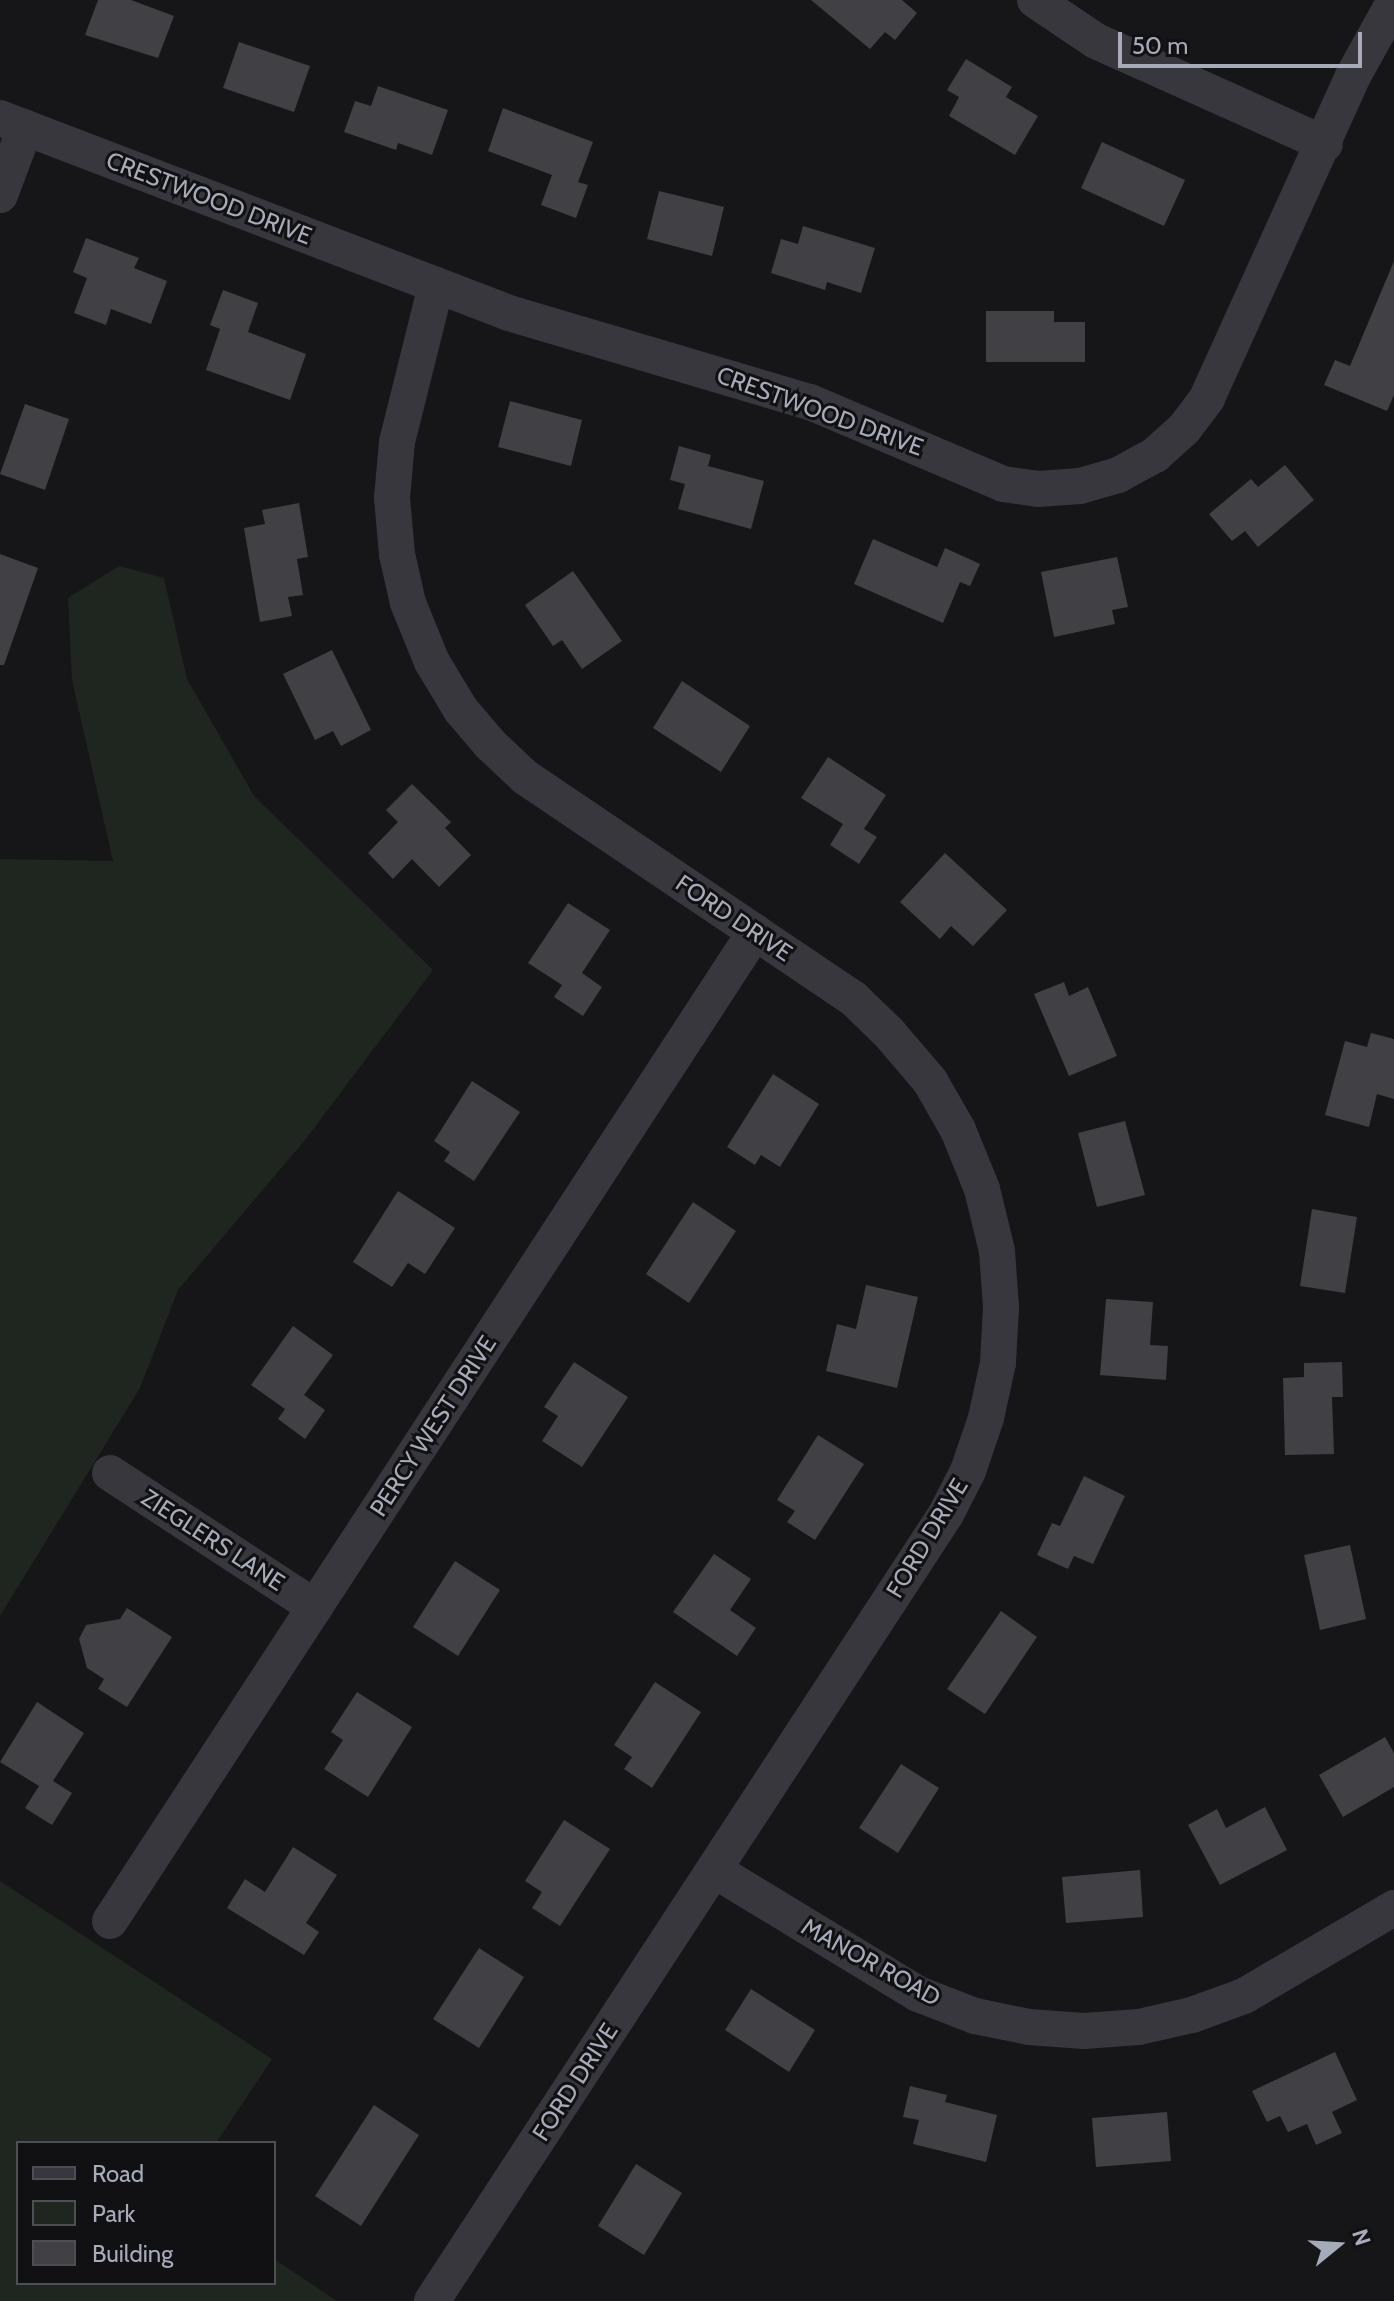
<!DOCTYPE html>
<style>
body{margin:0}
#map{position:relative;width:1394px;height:2301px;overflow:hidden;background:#161618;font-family:Cabin,sans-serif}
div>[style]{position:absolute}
.green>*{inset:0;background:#1e261f}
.building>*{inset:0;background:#404045}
.minor>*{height:36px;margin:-18px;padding:0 18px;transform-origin:18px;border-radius:18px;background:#37373d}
span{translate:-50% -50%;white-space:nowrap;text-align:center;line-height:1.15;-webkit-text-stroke:6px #111113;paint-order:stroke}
.street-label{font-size:24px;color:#a7abb9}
.legend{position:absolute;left:16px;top:2141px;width:260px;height:144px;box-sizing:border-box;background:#111113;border:2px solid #4d4f55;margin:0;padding:10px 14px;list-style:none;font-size:24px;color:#a7abb9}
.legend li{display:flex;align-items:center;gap:16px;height:40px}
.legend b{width:40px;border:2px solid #4d4f55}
.north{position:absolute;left:1298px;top:2205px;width:80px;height:80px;-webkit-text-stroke:6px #111113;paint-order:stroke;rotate:72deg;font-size:22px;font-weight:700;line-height:32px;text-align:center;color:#a7abb9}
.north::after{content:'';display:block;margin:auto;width:28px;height:36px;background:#a7abb9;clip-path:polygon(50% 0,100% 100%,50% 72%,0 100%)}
.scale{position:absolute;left:1118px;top:32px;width:244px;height:36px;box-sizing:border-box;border:4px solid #a7abb9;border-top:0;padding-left:10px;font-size:24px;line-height:28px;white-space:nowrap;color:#a7abb9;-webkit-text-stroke:6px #111113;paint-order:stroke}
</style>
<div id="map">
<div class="green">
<div style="clip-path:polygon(119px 566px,164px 578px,187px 679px,254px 796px,433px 970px,305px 1140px,178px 1290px,140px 1388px,0 1616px,0 859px,113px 861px,72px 680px,68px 598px)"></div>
<div style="clip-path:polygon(0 1881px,272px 2059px,216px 2143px,18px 2143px,18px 2283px,274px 2283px,274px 2259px,337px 2301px,0 2301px)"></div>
</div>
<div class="building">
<div style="clip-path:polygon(98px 0,131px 0,174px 16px,158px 58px,85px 35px)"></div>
<div style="clip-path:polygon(811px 0,902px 0,917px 13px,895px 40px,885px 32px,870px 49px)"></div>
<div style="clip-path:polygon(239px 42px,310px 66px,294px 112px,223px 88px)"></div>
<div style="clip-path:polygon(966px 59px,1012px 87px,1006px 97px,1038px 116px,1015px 155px,949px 116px,959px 97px,947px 90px)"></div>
<div style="clip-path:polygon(378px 86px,448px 110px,432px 155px,398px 143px,396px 150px,344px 132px,355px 101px,371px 106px)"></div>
<div style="clip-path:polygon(503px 108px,593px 142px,578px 182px,588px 185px,576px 218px,541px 205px,552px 175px,488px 151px)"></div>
<div style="clip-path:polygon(1102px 142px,1185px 180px,1164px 226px,1081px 188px)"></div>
<div style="clip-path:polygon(659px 191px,724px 207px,712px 256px,647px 239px)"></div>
<div style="clip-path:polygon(803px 226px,875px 248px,861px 293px,827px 282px,825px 290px,771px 273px,781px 239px,798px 244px)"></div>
<div style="clip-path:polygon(86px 238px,139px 258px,134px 268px,167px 281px,151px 324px,111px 309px,106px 325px,74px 313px,87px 278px,73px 272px)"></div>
<div style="clip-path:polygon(1394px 261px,1394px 395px,1387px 411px,1324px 385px,1335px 360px,1350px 366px)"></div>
<div style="clip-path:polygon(223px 290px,258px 303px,248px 332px,306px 354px,290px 400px,206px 370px,220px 329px,210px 325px)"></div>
<div style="clip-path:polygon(986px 311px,1054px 311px,1054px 322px,1085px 322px,1085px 362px,986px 362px)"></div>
<div style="clip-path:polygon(510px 401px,582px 420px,571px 466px,498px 447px)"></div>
<div style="clip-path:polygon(25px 404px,69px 419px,45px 490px,0 474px)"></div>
<div style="clip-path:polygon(679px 446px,711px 455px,708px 466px,764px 481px,751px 529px,678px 509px,685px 484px,670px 480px)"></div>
<div style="clip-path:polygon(1285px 465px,1314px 500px,1258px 547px,1245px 531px,1232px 541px,1209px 514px,1251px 479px,1258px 487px)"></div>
<div style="clip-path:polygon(299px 503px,308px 557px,297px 559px,303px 595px,288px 597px,292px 616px,260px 622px,244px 528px,265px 524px,262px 510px)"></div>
<div style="clip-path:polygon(873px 539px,937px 567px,945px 548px,980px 564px,970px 586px,960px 582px,943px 623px,854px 584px)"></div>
<div style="clip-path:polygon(0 554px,38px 568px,4px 665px,0 665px)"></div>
<div style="clip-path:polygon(1117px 557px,1128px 607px,1112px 610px,1115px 624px,1054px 637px,1041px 572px)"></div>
<div style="clip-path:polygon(573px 571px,622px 641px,582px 669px,562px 640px,553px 646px,525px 605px)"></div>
<div style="clip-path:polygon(332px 650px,371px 730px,341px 746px,333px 731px,315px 740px,283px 674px)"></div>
<div style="clip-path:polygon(682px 681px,750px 726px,721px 772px,653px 728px)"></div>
<div style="clip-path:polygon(828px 757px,886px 795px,864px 829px,877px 837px,859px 864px,830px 845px,843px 824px,801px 798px)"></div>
<div style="clip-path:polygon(412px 784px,451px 822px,445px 828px,471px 855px,439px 887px,412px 859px,393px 879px,368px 853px,398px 822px,386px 810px)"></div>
<div style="clip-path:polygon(945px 853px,1007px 910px,973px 946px,951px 926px,940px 939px,900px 902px)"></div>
<div style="clip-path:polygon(568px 903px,610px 930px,582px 973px,602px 987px,583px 1016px,554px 997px,562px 985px,528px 963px)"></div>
<div style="clip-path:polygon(1064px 982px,1069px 996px,1088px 987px,1117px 1056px,1069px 1076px,1034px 994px)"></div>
<div style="clip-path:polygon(1371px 1033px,1394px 1039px,1394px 1099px,1377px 1094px,1369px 1127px,1325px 1115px,1345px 1041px,1367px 1047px)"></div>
<div style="clip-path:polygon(773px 1074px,819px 1104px,780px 1167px,761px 1155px,755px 1165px,727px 1147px)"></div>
<div style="clip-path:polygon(472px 1081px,520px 1112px,474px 1181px,444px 1161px,450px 1152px,434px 1141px)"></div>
<div style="clip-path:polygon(1125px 1121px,1145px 1195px,1097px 1207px,1078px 1133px)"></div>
<div style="clip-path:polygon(398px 1191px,455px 1228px,425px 1274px,408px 1263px,392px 1287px,353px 1262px)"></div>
<div style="clip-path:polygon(693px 1202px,736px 1231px,689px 1303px,646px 1274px)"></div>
<div style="clip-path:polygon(1312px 1209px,1357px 1217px,1345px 1293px,1300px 1286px)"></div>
<div style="clip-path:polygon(866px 1285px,918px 1297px,897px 1388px,826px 1371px,837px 1324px,856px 1329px)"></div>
<div style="clip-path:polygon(1106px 1299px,1153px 1302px,1150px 1345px,1168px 1346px,1166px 1380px,1100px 1375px)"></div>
<div style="clip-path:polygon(293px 1326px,333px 1355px,304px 1395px,325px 1410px,305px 1439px,278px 1419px,285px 1409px,251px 1385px)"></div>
<div style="clip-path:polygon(574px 1362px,628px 1397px,582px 1467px,542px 1441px,558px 1416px,544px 1407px)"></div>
<div style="clip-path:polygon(1342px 1362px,1343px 1397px,1332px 1397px,1334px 1454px,1285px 1455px,1283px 1378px,1304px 1377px,1304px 1363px)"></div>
<div style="clip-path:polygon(818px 1435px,864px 1464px,815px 1540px,787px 1522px,795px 1511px,777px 1500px)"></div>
<div style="clip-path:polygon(1084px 1476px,1125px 1496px,1093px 1564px,1074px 1556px,1068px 1569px,1037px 1555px,1052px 1523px,1060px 1526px)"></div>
<div style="clip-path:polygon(1350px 1545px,1366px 1619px,1320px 1630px,1304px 1555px)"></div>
<div style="clip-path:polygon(714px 1554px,751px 1579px,730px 1610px,756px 1628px,737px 1656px,673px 1612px)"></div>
<div style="clip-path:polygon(455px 1561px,500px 1590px,458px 1656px,413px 1627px)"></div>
<div style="clip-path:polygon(127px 1608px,172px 1637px,127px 1707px,98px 1689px,104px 1679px,87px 1668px,79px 1639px,86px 1625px,120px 1619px)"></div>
<div style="clip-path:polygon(1001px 1611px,1037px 1637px,985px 1714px,947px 1689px)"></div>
<div style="clip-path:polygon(655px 1682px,701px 1712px,652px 1788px,624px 1769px,632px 1757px,614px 1745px)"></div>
<div style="clip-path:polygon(357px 1692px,412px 1727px,368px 1797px,324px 1769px,343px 1740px,331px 1732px)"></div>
<div style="clip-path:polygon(37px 1702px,84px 1733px,53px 1781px,72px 1793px,52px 1825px,25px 1808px,39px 1786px,0 1762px)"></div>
<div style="clip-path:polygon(1385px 1737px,1394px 1753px,1394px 1787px,1343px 1817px,1319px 1775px)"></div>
<div style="clip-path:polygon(901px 1764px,939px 1788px,898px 1853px,859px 1828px)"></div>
<div style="clip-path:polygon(1265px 1807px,1287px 1850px,1220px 1885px,1188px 1825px,1217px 1809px,1226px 1828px)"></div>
<div style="clip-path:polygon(564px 1820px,610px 1849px,560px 1926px,532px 1908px,542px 1892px,525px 1881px)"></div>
<div style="clip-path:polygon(293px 1847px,337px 1875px,306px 1923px,319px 1932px,304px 1955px,227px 1908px,245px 1879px,265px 1892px)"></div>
<div style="clip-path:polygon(1140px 1870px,1143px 1917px,1066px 1923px,1062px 1877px)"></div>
<div style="clip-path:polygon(479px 1948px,524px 1977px,479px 2048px,433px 2019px)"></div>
<div style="clip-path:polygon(751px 1989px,815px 2030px,789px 2072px,725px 2030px)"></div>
<div style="clip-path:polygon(1335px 2052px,1357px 2100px,1332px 2112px,1342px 2133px,1316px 2145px,1307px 2124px,1288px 2132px,1280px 2116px,1267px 2122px,1252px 2091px)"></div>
<div style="clip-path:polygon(910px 2086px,947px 2095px,945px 2102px,997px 2115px,986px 2162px,913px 2144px,919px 2120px,903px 2117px)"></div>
<div style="clip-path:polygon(374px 2105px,419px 2135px,361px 2226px,315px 2196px)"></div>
<div style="clip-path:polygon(1167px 2112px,1171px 2161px,1096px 2167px,1092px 2118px)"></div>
<div style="clip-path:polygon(636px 2164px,682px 2193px,644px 2255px,598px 2226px)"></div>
</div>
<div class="minor">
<div style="left:1035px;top:0;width:73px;rotate:33.9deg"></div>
<div style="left:1096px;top:41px;width:251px;rotate:24.2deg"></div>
<div style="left:0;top:118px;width:545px;rotate:20.96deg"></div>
<div style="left:509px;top:313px;width:314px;rotate:16.5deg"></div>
<div style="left:810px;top:402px;width:210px;rotate:23deg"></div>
<div style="left:1003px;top:484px;width:35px;rotate:8deg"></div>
<div style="left:1038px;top:489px;width:42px;rotate:-4.1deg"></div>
<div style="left:1080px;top:486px;width:40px;rotate:-16deg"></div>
<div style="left:1118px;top:475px;width:42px;rotate:-28.4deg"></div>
<div style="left:1155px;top:455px;width:39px;rotate:-42deg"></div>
<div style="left:1184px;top:429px;width:39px;rotate:-53deg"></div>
<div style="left:1207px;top:398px;width:354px;rotate:-65.6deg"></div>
<div style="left:1353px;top:76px;width:85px;rotate:-61deg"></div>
<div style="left:0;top:195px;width:72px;rotate:-69.5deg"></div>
<div style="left:110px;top:1473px;width:245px;rotate:33.2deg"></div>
<div style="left:714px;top:1870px;width:239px;rotate:31.3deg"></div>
<div style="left:918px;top:1994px;width:61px;rotate:21.1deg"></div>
<div style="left:975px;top:2016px;width:55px;rotate:11.5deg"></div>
<div style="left:1029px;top:2027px;width:55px;rotate:4.2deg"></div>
<div style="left:1084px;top:2031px;width:55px;rotate:-4.2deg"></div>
<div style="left:1139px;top:2027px;width:54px;rotate:-12.8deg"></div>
<div style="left:1192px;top:2015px;width:55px;rotate:-20.1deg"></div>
<div style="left:1244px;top:1996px;width:174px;rotate:-30.4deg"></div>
<div style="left:110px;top:1921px;width:1181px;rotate:-56.89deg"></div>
<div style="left:432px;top:2301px;width:940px;rotate:-56.85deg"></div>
<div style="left:946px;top:1514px;width:48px;rotate:-62.9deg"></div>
<div style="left:968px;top:1471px;width:56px;rotate:-71.2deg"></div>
<div style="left:986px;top:1418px;width:56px;rotate:-77.7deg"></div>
<div style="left:998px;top:1363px;width:56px;rotate:-86.9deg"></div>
<div style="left:1001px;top:1307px;width:56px;rotate:-94.1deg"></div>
<div style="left:997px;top:1251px;width:64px;rotate:-103.6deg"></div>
<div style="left:982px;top:1189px;width:64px;rotate:-112.1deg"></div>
<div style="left:958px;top:1130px;width:56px;rotate:-119.7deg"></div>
<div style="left:930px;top:1081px;width:63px;rotate:-130.5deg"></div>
<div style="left:889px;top:1033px;width:49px;rotate:-135.8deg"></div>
<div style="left:854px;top:999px;width:397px;rotate:-146deg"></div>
<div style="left:525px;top:777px;width:48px;rotate:-136.7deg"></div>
<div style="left:490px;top:744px;width:45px;rotate:-130.5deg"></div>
<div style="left:461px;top:710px;width:56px;rotate:-121.1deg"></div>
<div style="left:432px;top:662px;width:64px;rotate:-112.1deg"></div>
<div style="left:408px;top:603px;width:50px;rotate:-102.7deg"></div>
<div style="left:397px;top:554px;width:56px;rotate:-95.1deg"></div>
<div style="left:392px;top:498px;width:56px;rotate:-84.9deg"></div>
<div style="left:397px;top:442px;width:162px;rotate:-76deg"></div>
</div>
<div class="street-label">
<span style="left:209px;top:198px;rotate:21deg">CRESTWOOD DRIVE</span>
<span style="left:820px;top:411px;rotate:20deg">CRESTWOOD DRIVE</span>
<span style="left:734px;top:918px;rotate:34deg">FORD DRIVE</span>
<span style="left:433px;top:1426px;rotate:-57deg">PERCY WEST DRIVE</span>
<span style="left:927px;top:1538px;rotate:-59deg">FORD DRIVE</span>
<span style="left:213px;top:1540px;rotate:33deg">ZIEGLERS LANE</span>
<span style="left:871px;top:1962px;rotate:29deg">MANOR ROAD</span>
<span style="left:575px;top:2082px;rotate:-57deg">FORD DRIVE</span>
</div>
<ul class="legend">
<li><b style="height:10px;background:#37373d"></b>Road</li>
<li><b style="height:22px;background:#1e261f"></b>Park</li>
<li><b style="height:22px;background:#404045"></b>Building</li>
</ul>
<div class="north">N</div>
<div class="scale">50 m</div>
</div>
